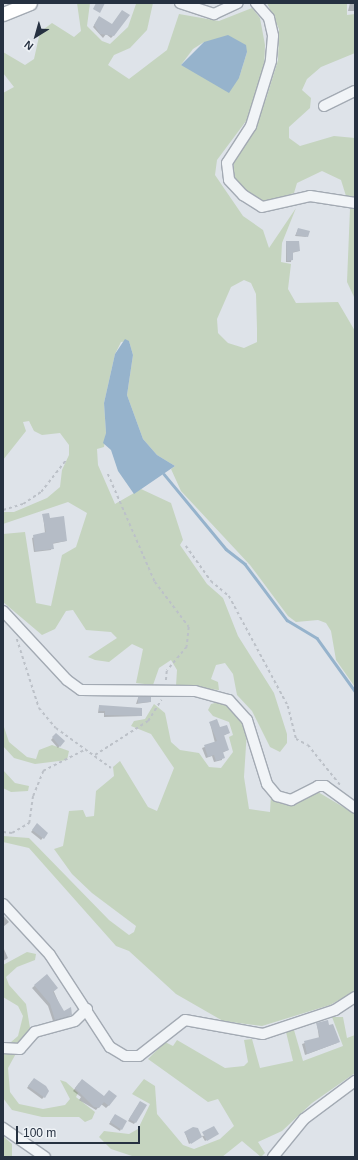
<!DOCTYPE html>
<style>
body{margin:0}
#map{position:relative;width:358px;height:1160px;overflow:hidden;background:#dee3e9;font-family:Helvetica,sans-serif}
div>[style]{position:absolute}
.green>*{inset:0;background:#c5d4bf}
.water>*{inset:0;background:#96b3cc}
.shadow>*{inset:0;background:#0003}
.stream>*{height:2.5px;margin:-1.25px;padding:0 1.25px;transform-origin:1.25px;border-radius:1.25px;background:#96b3cc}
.building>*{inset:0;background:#b5bcc6}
.path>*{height:1.5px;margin-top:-0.75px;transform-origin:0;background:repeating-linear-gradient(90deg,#bcc1c8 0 3px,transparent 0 6px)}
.roads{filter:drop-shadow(1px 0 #a3aab3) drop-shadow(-1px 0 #a3aab3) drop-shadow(0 1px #a3aab3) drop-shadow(0 -1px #a3aab3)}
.minor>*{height:10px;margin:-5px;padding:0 5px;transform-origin:5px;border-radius:5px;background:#f1f4f7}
.major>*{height:13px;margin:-6.5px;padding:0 6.5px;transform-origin:6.5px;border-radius:6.5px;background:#fff}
span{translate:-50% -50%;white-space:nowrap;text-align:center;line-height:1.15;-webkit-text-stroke:3.5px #eef2f6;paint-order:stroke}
.frame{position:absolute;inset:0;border:4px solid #263141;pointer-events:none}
.north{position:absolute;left:16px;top:16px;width:40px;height:40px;-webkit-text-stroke:3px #eef2f6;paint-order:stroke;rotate:217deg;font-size:11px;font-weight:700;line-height:16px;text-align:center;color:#263141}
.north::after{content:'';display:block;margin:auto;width:14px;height:18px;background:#263141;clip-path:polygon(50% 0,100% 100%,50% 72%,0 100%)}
.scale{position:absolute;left:16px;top:1126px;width:124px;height:18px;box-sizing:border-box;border:2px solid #263141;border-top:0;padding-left:5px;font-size:12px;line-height:14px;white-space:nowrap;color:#263141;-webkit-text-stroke:3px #eef2f6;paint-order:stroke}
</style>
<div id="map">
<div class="green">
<div style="clip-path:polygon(evenodd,77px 3px,90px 3px,87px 26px,102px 41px,110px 44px,128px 27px,136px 4px,153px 3px,147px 30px,130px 48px,114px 55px,108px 65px,129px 79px,167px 50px,179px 14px,219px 21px,252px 8px,260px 18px,265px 45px,264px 72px,252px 113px,217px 160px,215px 175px,243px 216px,263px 230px,269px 248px,296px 208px,282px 243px,281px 262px,291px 264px,288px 289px,296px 303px,338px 302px,355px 331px,355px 687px,336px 660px,331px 631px,326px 623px,318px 620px,296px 622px,288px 616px,250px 565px,181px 491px,171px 469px,175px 466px,157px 455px,143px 439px,127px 395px,133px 355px,129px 341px,121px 342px,115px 354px,104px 403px,106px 433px,104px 447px,97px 449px,98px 465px,115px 504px,141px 489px,171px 503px,183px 540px,180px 545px,207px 584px,223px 598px,238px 636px,274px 693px,287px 734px,287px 743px,280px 752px,270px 747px,252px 711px,237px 695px,233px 674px,225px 663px,216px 665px,211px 679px,218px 682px,219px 690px,176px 686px,177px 670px,171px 660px,159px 668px,153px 685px,136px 683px,143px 649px,132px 644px,109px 662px,95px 660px,88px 657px,117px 638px,111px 632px,86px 630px,73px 610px,66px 611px,55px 629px,42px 635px,3px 602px,3px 534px,25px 532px,36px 603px,51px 606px,62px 555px,76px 547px,87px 513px,68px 502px,3px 524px,3px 512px,14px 512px,47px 498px,60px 487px,62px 470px,69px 455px,69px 445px,60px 433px,42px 435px,34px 431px,29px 421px,23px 422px,26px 431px,3px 460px,3px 93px,14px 87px,3px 73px,3px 52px,25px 65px,34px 59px,40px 32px,52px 23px,74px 37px,81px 31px,77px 3px,204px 42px,247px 52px,239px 78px,181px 65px,193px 49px,204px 42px,77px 3px,244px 280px,251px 283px,256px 294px,257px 329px,257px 342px,244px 348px,228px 343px,218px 333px,217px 319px,231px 287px,244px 280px)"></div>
<div style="clip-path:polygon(267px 3px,347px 3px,347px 15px,355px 14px,355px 53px,321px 67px,307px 79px,302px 90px,311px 98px,310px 108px,289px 127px,289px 138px,300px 146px,334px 136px,355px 138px,355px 197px,346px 196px,341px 180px,322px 171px,297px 183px,294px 193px,264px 203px,250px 197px,234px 179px,234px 160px,266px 99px,278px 60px,279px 29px)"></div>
<div style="clip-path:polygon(350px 209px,355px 209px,355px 299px,347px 282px)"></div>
<div style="clip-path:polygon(219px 702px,229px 705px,247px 730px,244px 777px,249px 809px,270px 812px,271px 795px,285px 805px,318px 792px,355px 814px,355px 991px,330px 1005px,262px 1026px,223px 1021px,176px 994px,129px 951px,116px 946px,29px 848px,3px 842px,3px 836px,29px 838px,109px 920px,129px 935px,134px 932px,136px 926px,92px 893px,72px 874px,54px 849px,63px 846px,69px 811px,83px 810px,86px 817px,94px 816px,96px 791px,114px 776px,113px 767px,120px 761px,148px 807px,157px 811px,174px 768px,151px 734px,131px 726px,134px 721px,145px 719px,154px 704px,165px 713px,171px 742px,180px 750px,199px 753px,209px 767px,221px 768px,233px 752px,229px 737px,233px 735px,229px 722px,213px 716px,208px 710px,211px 704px)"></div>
<div style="clip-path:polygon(3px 724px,9px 742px,27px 757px,36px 759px,39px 750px,52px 745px,69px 751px,67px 760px,35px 764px,14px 758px,3px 746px)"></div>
<div style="clip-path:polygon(3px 770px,15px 783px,29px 786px,28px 791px,11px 792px,3px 788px)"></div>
<div style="clip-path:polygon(27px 952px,36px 954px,35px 960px,17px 967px,6px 977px,9px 985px,26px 1004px,30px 1028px,8px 1068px,10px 1092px,19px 1104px,43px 1109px,65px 1105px,70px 1099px,60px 1080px,66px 1082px,78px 1093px,76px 1097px,95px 1112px,92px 1119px,85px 1122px,79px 1117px,42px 1117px,12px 1110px,3px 1098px,3px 1049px,18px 1036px,23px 1016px,18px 1006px,3px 997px,3px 965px)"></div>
<div style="clip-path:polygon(332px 1017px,343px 1017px,347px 1038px,355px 1035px,355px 1073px,312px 1103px,282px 1131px,258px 1142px,265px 1153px,261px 1157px,242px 1141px,222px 1157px,135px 1157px,111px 1149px,99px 1137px,104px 1131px,129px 1134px,138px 1129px,150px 1104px,132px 1094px,144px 1079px,155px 1086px,157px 1114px,183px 1145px,194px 1149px,220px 1139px,234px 1126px,218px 1099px,208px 1102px,148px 1059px,165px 1042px,173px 1046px,177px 1040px,225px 1068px,244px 1066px,248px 1062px,244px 1040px,252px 1039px,260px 1068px,293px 1061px,286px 1032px,294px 1030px,303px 1061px,343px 1046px)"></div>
<div style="clip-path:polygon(3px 1136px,12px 1144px,12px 1157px,3px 1157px)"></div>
</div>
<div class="water">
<div style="clip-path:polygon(228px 35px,246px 45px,247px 52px,239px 78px,229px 93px,181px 65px,204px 42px)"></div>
<div style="clip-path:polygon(125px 339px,129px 341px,133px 355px,127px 395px,143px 439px,157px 455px,175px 466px,134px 494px,118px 471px,111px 450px,103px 443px,106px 433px,104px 403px,115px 354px)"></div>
</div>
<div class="shadow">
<div style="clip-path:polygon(350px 3px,355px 3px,355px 11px,348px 11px)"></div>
<div style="clip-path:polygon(98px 19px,113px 36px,111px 38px,106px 34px,103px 38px,93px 27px)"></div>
<div style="clip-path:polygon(298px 229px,307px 237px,295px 236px)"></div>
<div style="clip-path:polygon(286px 242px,299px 251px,292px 253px,291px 262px,286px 262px)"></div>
<div style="clip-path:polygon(43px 515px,66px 541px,52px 544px,51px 550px,34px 552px,32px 538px,45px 533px)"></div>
<div style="clip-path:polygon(138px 698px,150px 698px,150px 702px,136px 704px)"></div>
<div style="clip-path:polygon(99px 706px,141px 716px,104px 717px,104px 713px,98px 713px)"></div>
<div style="clip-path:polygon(210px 723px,229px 733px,223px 736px,228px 750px,222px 753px,222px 760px,214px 762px,212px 756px,206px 758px,202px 748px,215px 743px)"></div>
<div style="clip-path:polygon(56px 734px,64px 741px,58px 748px,51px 740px)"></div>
<div style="clip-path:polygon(37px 825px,47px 833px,41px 840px,31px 832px)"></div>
<div style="clip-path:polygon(3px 915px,9px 922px,3px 927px)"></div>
<div style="clip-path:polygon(3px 947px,8px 958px,3px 961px)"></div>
<div style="clip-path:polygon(47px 975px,63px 1013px,71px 1015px,68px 1017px,53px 1021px,48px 1006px,32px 988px)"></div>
<div style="clip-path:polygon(317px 1024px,337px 1043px,305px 1055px,302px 1044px,319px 1038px)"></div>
<div style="clip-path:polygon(32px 1081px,44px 1097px,42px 1099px,27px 1088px)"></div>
<div style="clip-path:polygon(79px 1083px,109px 1105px,106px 1108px,101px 1104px,96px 1110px,79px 1100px,81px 1097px,73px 1091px)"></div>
<div style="clip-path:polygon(140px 1102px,145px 1106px,134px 1124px,128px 1121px)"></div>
<div style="clip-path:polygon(115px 1115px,121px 1129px,120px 1131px,109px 1124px)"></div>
<div style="clip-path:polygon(185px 1133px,200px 1136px,216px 1135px,205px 1141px,202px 1136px,189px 1144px)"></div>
</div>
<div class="stream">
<div style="left:164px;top:474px;width:97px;rotate:50.4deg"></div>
<div style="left:226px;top:549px;width:24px;rotate:38deg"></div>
<div style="left:245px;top:564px;width:70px;rotate:53.1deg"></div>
<div style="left:287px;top:620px;width:35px;rotate:31deg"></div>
<div style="left:317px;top:638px;width:65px;rotate:54.4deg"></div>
</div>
<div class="building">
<div style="clip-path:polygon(96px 3px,105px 3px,100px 13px,93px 9px)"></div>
<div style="clip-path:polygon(122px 10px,130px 15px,114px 36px,100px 34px,94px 25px,99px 16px,112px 24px)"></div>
<div style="clip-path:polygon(298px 228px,310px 231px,308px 237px,296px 235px)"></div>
<div style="clip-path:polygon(286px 241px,299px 241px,300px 251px,293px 252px,293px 260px,287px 261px)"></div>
<div style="clip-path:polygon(49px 513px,50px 518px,64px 516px,67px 541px,53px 543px,54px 549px,35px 551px,33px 535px,46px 532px,42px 514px)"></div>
<div style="clip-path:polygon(138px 697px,151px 697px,151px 702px,138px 703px)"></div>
<div style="clip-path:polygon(99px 705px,142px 708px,142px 716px,105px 715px,105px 711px,99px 711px)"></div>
<div style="clip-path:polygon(217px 719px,220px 727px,227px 725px,230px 733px,224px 735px,229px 750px,223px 752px,225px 758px,216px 761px,214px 755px,208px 757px,204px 745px,217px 741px,209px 722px)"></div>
<div style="clip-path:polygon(56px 733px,65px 741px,60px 747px,52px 737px)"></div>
<div style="clip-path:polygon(37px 823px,48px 833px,44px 839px,32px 830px)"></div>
<div style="clip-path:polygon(47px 974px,58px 988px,53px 992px,64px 1011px,71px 1007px,72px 1015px,55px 1020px,50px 1004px,34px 985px)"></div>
<div style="clip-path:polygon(328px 1020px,329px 1025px,333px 1024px,340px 1042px,307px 1054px,304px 1041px,320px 1037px,316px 1023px)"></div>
<div style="clip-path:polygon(34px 1078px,46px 1086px,49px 1091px,45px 1098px,28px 1086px)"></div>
<div style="clip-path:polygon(82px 1079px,104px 1096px,109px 1090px,117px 1096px,109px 1106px,104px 1102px,99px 1108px,94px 1107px,75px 1088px)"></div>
<div style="clip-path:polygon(140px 1101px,147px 1105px,136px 1123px,129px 1119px)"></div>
<div style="clip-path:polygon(115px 1114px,127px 1121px,122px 1130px,110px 1122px)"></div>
<div style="clip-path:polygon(214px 1126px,219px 1134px,207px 1141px,202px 1132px)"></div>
<div style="clip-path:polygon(193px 1127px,198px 1128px,202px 1137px,191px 1144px,184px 1132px)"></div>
</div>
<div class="path">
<div style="left:108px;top:474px;width:118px;rotate:66.5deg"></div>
<div style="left:155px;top:582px;width:56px;rotate:52.9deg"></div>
<div style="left:189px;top:627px;width:20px;rotate:96deg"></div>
<div style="left:187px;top:647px;width:31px;rotate:130deg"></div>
<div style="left:167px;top:671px;width:11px;rotate:95deg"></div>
<div style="left:3px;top:510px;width:21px;rotate:-17deg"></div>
<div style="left:23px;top:504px;width:22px;rotate:-34deg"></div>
<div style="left:41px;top:492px;width:41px;rotate:-52deg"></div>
<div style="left:186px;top:546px;width:43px;rotate:54.5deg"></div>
<div style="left:211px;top:581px;width:23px;rotate:40deg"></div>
<div style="left:229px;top:596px;width:125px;rotate:61.8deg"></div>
<div style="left:288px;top:706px;width:34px;rotate:76deg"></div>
<div style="left:296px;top:739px;width:13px;rotate:27deg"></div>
<div style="left:308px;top:745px;width:53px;rotate:51.2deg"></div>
<div style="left:17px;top:639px;width:72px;rotate:72.3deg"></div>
<div style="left:39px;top:708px;width:26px;rotate:50deg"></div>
<div style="left:56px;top:728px;width:68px;rotate:36deg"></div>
<div style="left:95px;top:755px;width:63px;rotate:-32.7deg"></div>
<div style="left:148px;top:721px;width:25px;rotate:-58deg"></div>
<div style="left:3px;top:832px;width:9px;rotate:6deg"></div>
<div style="left:12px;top:833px;width:20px;rotate:-30deg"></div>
<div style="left:29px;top:823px;width:27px;rotate:-82deg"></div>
<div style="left:33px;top:796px;width:27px;rotate:-68deg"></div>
<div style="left:43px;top:771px;width:46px;rotate:-27.1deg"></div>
</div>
<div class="roads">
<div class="minor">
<div style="left:180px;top:3px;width:36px;rotate:18deg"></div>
<div style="left:214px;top:14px;width:26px;rotate:-25deg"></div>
<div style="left:256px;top:3px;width:20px;rotate:49deg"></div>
<div style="left:269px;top:18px;width:18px;rotate:77deg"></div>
<div style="left:273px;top:36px;width:25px;rotate:95deg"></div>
<div style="left:271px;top:61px;width:68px;rotate:107.1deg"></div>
<div style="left:251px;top:126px;width:44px;rotate:123deg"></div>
<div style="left:227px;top:163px;width:17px;rotate:83deg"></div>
<div style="left:229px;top:180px;width:21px;rotate:47deg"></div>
<div style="left:243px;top:195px;width:22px;rotate:32deg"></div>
<div style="left:262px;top:207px;width:49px;rotate:-12.9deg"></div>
<div style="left:310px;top:196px;width:46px;rotate:8.8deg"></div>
<div style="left:324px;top:106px;width:34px;rotate:-26deg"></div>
<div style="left:3px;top:611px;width:94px;rotate:47.2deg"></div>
<div style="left:67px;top:680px;width:17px;rotate:36deg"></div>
<div style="left:81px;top:690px;width:114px;rotate:0.5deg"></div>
<div style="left:195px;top:691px;width:35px;rotate:15deg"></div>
<div style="left:229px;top:700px;width:27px;rotate:48deg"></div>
<div style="left:247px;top:720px;width:67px;rotate:72.6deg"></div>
<div style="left:267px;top:784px;width:16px;rotate:50deg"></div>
<div style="left:277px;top:796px;width:15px;rotate:16deg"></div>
<div style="left:291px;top:800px;width:30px;rotate:-27deg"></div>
<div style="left:318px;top:786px;width:7px"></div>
<div style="left:325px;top:786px;width:37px;rotate:36deg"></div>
<div style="left:3px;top:904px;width:69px;rotate:47.3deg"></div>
<div style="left:50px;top:955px;width:110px;rotate:56.9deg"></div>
<div style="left:110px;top:1047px;width:17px;rotate:31deg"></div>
<div style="left:125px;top:1056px;width:14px"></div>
<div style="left:139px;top:1056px;width:58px;rotate:-38deg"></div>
<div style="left:185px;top:1020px;width:79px;rotate:10.2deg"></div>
<div style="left:263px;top:1034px;width:76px;rotate:-18.4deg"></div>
<div style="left:335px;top:1010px;width:24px;rotate:-33deg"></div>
<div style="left:3px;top:1048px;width:17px;rotate:3deg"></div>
<div style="left:20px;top:1049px;width:23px;rotate:-49deg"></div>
<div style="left:35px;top:1032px;width:41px;rotate:-15.4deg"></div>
<div style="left:75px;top:1021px;width:17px;rotate:-45deg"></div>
<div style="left:3px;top:1128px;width:51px;rotate:34.6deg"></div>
<div style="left:273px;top:1157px;width:49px;rotate:-50.8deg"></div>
<div style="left:304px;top:1119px;width:64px;rotate:-36.7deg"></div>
</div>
<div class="major">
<div style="left:3px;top:14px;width:29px;rotate:-22deg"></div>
</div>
</div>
<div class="frame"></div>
<div class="north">N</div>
<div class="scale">100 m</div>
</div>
